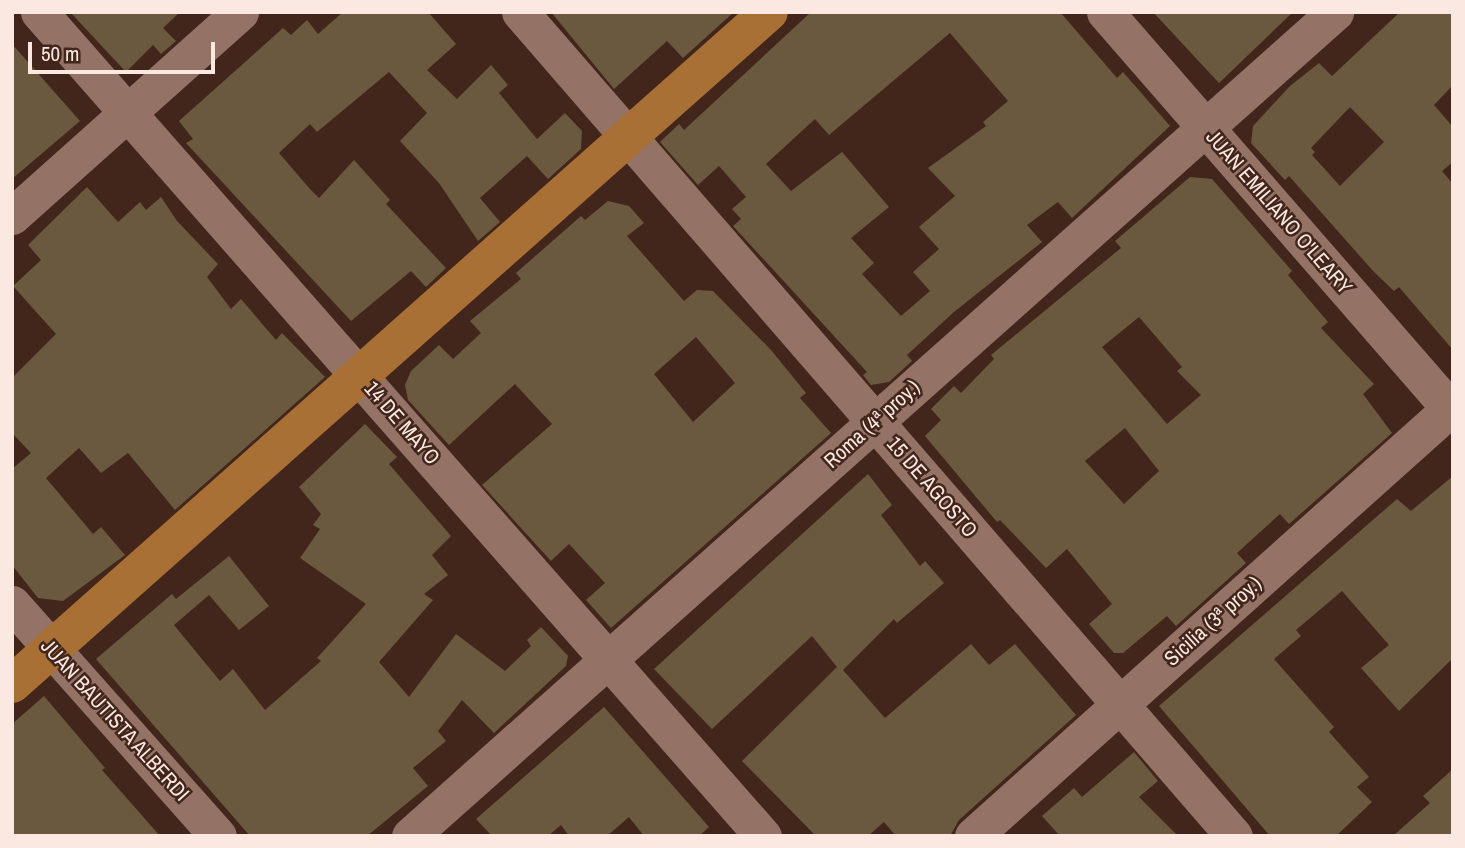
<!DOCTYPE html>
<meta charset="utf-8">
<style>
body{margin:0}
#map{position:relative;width:1465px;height:848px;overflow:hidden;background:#42261b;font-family:"Archivo Narrow",sans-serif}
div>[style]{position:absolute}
.building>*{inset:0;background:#6a593e}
.minor>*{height:37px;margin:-18.5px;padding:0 18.5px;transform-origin:18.5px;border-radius:18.5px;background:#947266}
.major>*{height:38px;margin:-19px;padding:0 19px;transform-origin:19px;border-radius:19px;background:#a97036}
span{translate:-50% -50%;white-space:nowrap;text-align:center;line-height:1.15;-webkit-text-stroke:5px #42261b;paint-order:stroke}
.street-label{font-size:21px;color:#fbe8e1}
.frame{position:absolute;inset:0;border:14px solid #fbe8e1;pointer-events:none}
.scale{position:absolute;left:28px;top:42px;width:187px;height:32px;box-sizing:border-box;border:4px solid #fbe8e1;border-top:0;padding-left:9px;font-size:21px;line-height:24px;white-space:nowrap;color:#fbe8e1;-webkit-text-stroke:5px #42261b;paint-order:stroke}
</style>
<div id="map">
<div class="building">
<div style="clip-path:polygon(70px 12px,180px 12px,163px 28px,176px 41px,161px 54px,153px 45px,126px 72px)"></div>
<div style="clip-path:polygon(343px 12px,428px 12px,456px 44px,427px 70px,457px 99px,491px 65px,508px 85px,499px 93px,537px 139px,565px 113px,582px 131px,581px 149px,548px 179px,527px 156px,480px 198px,500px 222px,478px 241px,439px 183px,400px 141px,427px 113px,389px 72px,317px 132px,310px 124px,279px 153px,310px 189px,319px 198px,354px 160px,390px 200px,386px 204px,446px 268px,426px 287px,411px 271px,351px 321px,186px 143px,193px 139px,179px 121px,283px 28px,291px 35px,307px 20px,318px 34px)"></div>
<div style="clip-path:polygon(551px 12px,734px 12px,683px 58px,667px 41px,614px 89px)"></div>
<div style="clip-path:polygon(evenodd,811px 12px,1060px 12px,1117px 78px,1123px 72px,1170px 126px,1072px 218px,1058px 202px,1027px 225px,1042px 242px,954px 312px,907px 355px,912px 361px,889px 382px,871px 385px,863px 375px,867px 372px,733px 226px,741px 219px,732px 209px,746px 197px,719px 166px,698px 185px,660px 142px,679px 124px,684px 130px,811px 12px,950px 33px,1008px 101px,983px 122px,986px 126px,928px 168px,955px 196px,919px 227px,939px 249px,913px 272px,930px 291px,901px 316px,862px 274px,874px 263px,851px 238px,889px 207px,842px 152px,791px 191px,766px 164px,815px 119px,829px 135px,950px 33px)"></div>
<div style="clip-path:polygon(1153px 12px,1293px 12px,1219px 83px)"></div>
<div style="clip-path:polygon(evenodd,1400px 12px,1453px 12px,1453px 85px,1434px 105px,1453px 127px,1453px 162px,1442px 171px,1453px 184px,1453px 350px,1399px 287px,1394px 291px,1374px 272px,1289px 176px,1285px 180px,1251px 143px,1253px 126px,1290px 86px,1319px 63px,1332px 76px,1400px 12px,1350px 107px,1384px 142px,1340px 186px,1312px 155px,1315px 152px,1311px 148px,1350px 107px)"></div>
<div style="clip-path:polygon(12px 44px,80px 121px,12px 179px)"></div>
<div style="clip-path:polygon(evenodd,1190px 177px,1212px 179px,1292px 271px,1288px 275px,1328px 322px,1321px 328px,1374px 384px,1363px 394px,1392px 433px,1289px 524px,1280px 514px,1237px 553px,1246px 563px,1176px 626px,1167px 616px,1123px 653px,1114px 653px,1089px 624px,1112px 604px,1067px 549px,1046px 568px,1000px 520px,997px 522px,925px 436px,941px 420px,931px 409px,954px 386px,961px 393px,994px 359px,991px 355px,1121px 248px,1115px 241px,1190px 177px,1139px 317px,1182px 367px,1177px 371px,1201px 395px,1167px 424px,1102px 347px,1139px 317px,1190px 177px,1125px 428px,1159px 471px,1124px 504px,1085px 461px,1125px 428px)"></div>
<div style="clip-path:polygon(87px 187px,118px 222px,140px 202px,146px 210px,161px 197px,177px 221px,218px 264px,207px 277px,231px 309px,241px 299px,276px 340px,282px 333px,325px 377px,175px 510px,128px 453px,101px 473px,79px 448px,46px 478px,93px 534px,101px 527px,125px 555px,63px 601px,38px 598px,12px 565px,12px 469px,31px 453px,12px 433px,12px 378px,56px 334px,13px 286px,41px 260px,28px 245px)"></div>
<div style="clip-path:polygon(evenodd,608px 201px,629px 206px,644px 223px,627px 236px,684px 301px,697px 290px,713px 291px,771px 350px,806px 393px,800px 398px,831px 433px,611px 628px,586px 600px,605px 583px,569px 544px,551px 561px,482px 485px,552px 424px,515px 384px,449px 445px,408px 400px,405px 385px,411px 371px,439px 345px,453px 359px,481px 333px,470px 321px,521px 279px,516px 273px,581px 216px,585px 220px,608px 201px,696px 337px,735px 383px,693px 422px,654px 374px,696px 337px)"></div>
<div style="clip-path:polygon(365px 424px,397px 457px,389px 464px,451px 536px,432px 555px,448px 575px,424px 594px,433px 600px,379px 662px,409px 697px,456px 634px,505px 671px,531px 646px,527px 640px,541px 627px,568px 656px,566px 666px,494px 733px,462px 700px,438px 731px,446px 741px,413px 768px,428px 786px,367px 836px,250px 836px,96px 659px,172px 594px,176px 599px,229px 556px,269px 606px,239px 630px,209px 595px,174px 625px,220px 681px,233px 669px,265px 710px,321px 661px,317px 658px,366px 604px,300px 558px,320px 529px,313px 525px,321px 514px,299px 487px)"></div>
<div style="clip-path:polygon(868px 474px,892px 505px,881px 515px,920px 566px,925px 561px,944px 583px,897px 623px,894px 619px,843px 670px,885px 718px,971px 644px,989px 665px,1015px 644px,1076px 715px,959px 820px,950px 836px,896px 836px,884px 822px,868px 836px,816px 836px,742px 761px,837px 667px,812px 636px,712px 729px,654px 669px)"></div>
<div style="clip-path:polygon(1453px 476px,1453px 658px,1399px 711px,1361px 668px,1389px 645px,1342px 591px,1296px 630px,1301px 636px,1274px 659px,1334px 727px,1329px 732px,1369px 777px,1357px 787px,1372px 802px,1336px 836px,1270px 836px,1159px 706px,1397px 499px,1411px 511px)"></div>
<div style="clip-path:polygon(44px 696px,105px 768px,102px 770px,160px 836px,12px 836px,12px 724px)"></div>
<div style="clip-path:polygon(604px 707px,709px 827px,699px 836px,644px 836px,629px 817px,607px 836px,569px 836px,561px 825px,548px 836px,492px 836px,476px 819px)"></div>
<div style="clip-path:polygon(1134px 752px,1158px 781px,1139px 797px,1178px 836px,1060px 836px,1042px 816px,1074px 788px,1082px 797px)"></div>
<div style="clip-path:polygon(1453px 769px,1453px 836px,1393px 836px,1430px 803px,1423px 796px)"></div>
</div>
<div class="minor">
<div style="left:39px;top:12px;width:1097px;rotate:48.7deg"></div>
<div style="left:520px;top:12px;width:1090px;rotate:49.09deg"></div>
<div style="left:1105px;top:12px;width:530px;rotate:48.98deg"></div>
<div style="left:12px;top:216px;width:306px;rotate:-41.8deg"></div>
<div style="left:12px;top:604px;width:310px;rotate:48.4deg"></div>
<div style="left:410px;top:836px;width:1239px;rotate:-41.69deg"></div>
<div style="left:973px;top:836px;width:644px;rotate:-41.86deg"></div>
</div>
<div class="major">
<div style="left:12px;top:684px;width:1012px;rotate:-41.6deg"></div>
</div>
<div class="street-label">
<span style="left:1279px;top:212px;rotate:49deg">JUAN EMILIANO O'LEARY</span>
<span style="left:402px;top:423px;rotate:49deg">14 DE MAYO</span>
<span style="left:872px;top:424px;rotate:-42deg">Roma (4ª proy.)</span>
<span style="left:932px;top:487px;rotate:49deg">15 DE AGOSTO</span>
<span style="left:1213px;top:621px;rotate:-42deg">Sicilia (3ª proy.)</span>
<span style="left:115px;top:720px;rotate:48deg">JUAN BAUTISTA ALBERDI</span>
</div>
<div class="frame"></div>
<div class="scale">50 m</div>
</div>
